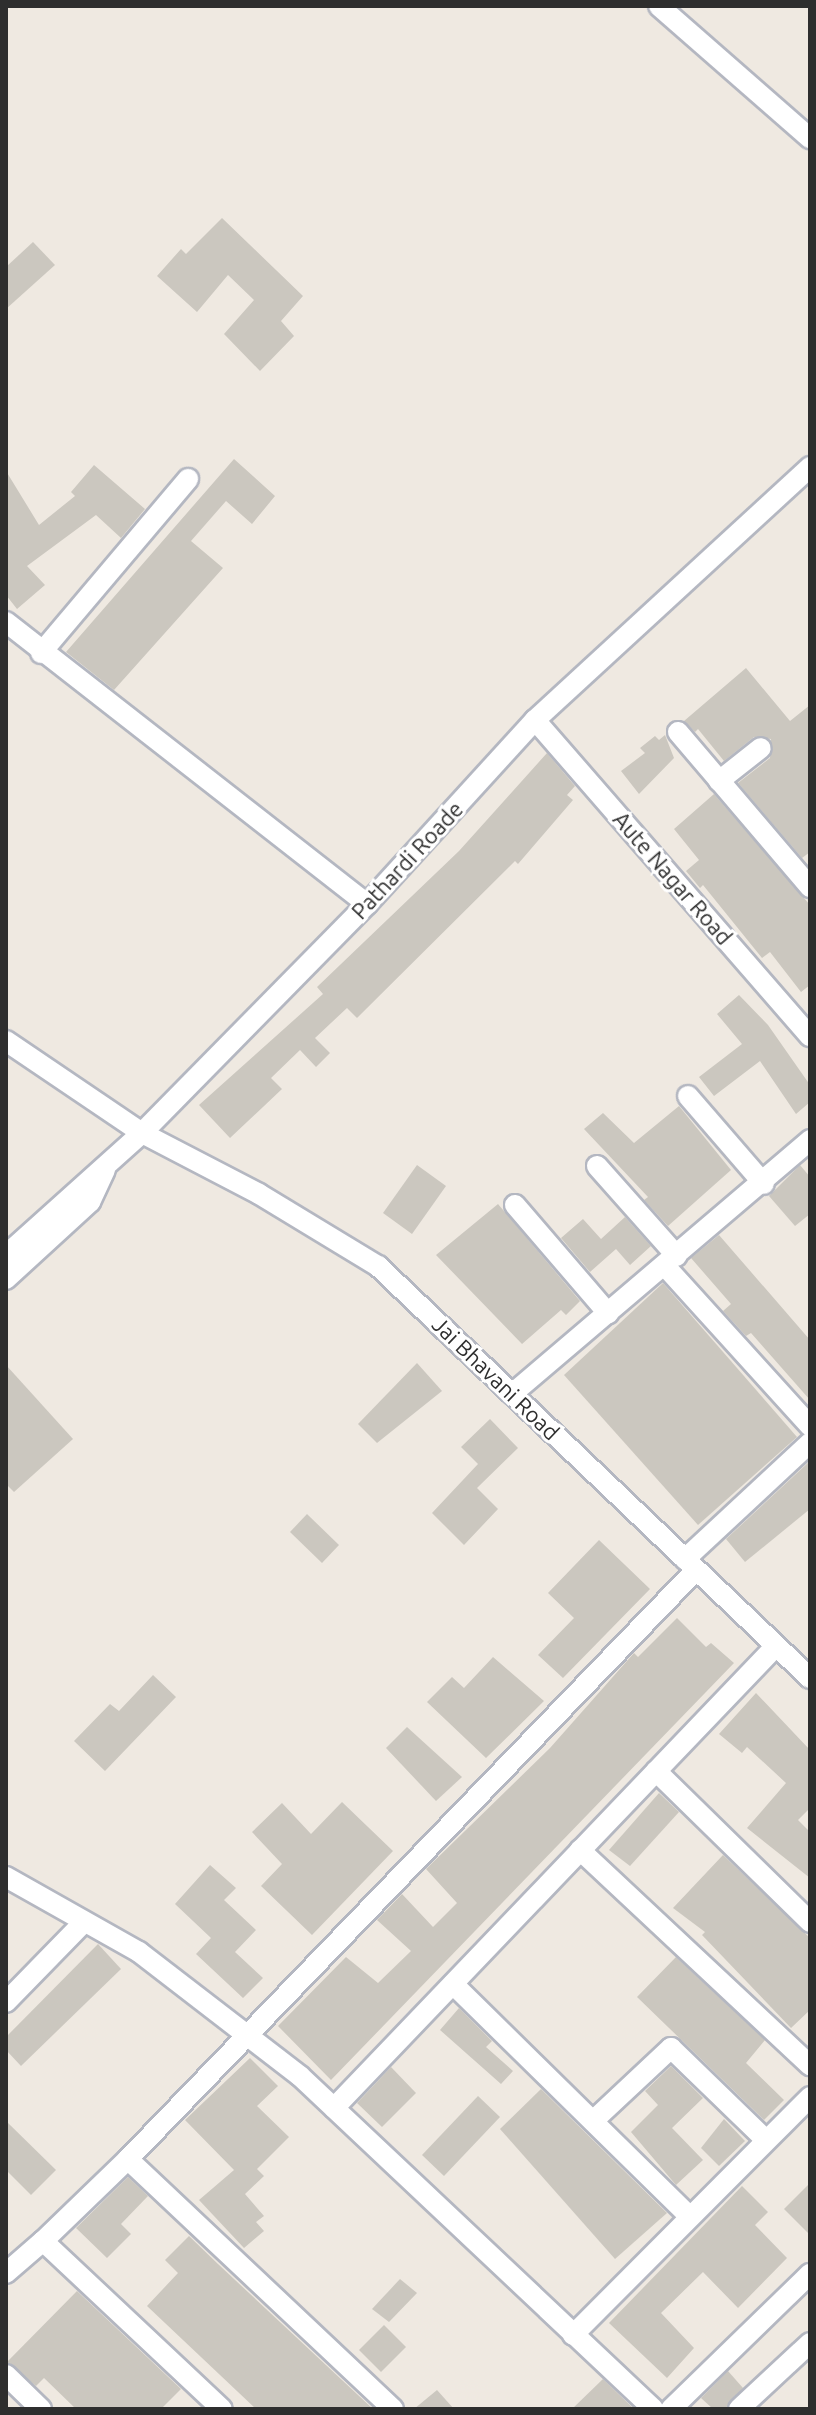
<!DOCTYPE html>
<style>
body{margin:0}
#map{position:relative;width:816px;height:2415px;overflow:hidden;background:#efe9e1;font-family:Ubuntu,sans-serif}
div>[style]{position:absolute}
.building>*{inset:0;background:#cbc7bf}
.roads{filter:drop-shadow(2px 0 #b4b7c1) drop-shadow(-2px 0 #b4b7c1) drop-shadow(0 2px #b4b7c1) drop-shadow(0 -2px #b4b7c1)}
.minor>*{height:20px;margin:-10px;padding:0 10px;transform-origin:10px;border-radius:10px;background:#fff}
span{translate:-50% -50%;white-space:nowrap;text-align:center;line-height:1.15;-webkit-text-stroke:6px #fff;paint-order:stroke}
.street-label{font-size:22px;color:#2e2e2e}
.frame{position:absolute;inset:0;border:8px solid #2e2e2e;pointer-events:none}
</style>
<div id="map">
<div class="building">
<div style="clip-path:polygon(222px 218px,303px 296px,281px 321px,294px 336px,260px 371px,224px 334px,254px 300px,228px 275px,197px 312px,157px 276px,181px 249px,186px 254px)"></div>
<div style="clip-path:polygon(33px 242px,55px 265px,6px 309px,6px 267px)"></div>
<div style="clip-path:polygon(234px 459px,275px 496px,252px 524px,226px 501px,191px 541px,223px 568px,114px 690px,66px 652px)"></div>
<div style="clip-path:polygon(94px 465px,145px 509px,121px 538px,96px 515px,27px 566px,45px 585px,17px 609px,6px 595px,6px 471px,39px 525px,75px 496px,71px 492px)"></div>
<div style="clip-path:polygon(746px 668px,790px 721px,810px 705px,810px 852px,802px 858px,738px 783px,770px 758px,771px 739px,754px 737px,724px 761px,698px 729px,695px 732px,684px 721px)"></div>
<div style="clip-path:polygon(665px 735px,674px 758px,639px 794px,621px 771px,645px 753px,640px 748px,655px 736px,659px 740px)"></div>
<div style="clip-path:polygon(547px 753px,575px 786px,567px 795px,573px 800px,518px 864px,515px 861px,357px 1018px,347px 1008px,315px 1038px,330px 1053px,316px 1067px,300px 1050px,271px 1078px,282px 1089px,230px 1138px,199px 1105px,323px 994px,317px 987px,459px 851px)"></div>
<div style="clip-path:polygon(714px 794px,810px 905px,810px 985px,801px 992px,770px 952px,762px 958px,703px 885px,700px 888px,686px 871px,699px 860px,674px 829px)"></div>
<div style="clip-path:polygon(739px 995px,768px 1025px,810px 1085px,810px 1102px,796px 1114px,760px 1061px,714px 1096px,699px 1077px,742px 1044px,717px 1014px)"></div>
<div style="clip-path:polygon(679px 1106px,731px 1170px,668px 1226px,644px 1200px,648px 1197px,584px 1129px,603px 1113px,634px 1143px)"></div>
<div style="clip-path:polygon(417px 1165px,446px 1186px,412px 1234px,383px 1213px)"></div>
<div style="clip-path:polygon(800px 1165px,810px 1177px,810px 1214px,795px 1226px,769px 1196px)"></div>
<div style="clip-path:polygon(498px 1204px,580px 1301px,566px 1315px,561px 1310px,522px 1344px,436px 1255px)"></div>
<div style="clip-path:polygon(625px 1217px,651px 1246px,630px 1265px,616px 1249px,590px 1272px,561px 1238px,583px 1219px,601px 1239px)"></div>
<div style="clip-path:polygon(719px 1235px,810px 1340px,810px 1400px,751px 1333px,746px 1336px,723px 1311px,731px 1304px,691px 1258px)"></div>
<div style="clip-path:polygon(663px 1283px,797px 1437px,698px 1525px,564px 1375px)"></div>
<div style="clip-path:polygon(417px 1363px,442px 1391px,377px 1443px,358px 1424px)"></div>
<div style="clip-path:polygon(6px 1365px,73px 1439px,14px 1492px,6px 1484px)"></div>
<div style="clip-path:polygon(490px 1419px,518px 1448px,477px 1488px,498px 1509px,464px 1545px,432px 1513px,478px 1464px,461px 1447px)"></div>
<div style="clip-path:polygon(810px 1461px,810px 1509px,745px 1562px,726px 1539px)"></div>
<div style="clip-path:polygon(307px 1514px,339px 1545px,322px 1563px,290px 1532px)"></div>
<div style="clip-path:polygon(599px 1540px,650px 1589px,563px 1678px,538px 1655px,574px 1618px,548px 1593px)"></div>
<div style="clip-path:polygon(677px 1618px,706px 1647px,711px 1643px,734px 1663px,331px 2080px,278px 2026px,346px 1957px,378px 1983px,411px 1951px,377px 1920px,402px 1894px,433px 1927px,457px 1903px,426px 1869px,550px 1748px,634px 1653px,638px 1657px)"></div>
<div style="clip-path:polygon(493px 1657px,544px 1701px,486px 1758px,427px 1702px,452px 1677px,464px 1688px)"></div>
<div style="clip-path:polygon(153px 1675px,176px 1697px,105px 1771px,74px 1741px,110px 1704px,119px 1711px)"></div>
<div style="clip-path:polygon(756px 1693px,810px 1750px,810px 1808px,798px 1820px,810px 1832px,810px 1878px,747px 1828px,786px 1783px,747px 1747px,742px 1753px,719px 1734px)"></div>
<div style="clip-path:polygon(407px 1727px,462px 1777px,436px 1801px,386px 1748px)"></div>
<div style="clip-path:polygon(659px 1793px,679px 1812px,630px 1866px,609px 1850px)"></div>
<div style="clip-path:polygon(342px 1802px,393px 1851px,312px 1935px,261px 1886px,282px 1864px,252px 1832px,282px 1803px,311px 1834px)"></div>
<div style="clip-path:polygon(723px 1855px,810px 1938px,810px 2010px,791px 2028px,702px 1935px,705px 1932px,673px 1908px)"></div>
<div style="clip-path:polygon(210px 1865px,236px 1888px,224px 1900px,256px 1930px,235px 1952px,263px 1978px,243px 1998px,196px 1954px,211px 1938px,175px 1904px)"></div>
<div style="clip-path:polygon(98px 1944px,121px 1969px,21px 2066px,6px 2050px,6px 2037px)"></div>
<div style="clip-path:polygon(676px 1957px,765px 2040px,746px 2063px,784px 2100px,764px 2120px,637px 1997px)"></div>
<div style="clip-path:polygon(459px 2008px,492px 2041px,486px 2047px,513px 2071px,501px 2084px,440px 2030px)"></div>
<div style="clip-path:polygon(250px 2058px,278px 2086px,257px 2106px,289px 2137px,257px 2169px,264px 2176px,245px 2194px,264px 2216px,256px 2222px,264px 2231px,244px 2248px,199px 2200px,234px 2170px,185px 2120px)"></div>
<div style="clip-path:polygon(671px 2066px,703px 2098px,672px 2128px,703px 2160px,676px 2185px,631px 2132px,658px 2105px,645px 2091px)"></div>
<div style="clip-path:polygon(391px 2067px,416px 2093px,382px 2127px,357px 2103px)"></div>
<div style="clip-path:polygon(541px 2089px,667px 2213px,615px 2259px,500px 2129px)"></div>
<div style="clip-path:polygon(478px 2096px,500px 2117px,444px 2176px,422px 2155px)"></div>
<div style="clip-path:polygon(724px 2119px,745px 2141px,719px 2166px,701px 2148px)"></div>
<div style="clip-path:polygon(6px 2121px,56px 2170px,31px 2195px,6px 2170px)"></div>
<div style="clip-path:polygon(128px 2177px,148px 2196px,121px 2224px,131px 2234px,107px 2258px,76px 2228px)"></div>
<div style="clip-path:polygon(810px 2183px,810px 2235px,784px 2209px)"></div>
<div style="clip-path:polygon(742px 2186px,768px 2212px,755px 2225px,787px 2258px,738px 2308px,703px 2272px,661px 2313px,694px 2348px,667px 2378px,609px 2323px)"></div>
<div style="clip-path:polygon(189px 2236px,218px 2264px,373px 2409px,256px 2409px,147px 2306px,178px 2273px,165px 2260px)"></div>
<div style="clip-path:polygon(400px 2279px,417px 2293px,389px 2322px,372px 2309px)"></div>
<div style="clip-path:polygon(77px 2291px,181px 2389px,161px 2409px,76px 2409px,44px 2378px,36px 2386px,7px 2362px)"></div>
<div style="clip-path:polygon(384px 2325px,406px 2347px,381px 2372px,359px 2350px)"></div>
<div style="clip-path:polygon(728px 2371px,743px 2388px,725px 2409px,713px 2409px,701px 2398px)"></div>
<div style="clip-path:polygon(603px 2379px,634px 2409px,572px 2409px)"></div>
<div style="clip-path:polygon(437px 2390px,454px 2409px,414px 2409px)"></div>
</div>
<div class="roads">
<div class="minor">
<div style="left:659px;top:6px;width:201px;rotate:41.2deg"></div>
<div style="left:6px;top:622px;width:458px;rotate:38deg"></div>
<div style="left:41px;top:653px;width:228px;rotate:-49.8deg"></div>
<div style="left:535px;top:720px;width:419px;rotate:49deg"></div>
<div style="left:678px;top:732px;width:204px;rotate:49.6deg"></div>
<div style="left:719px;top:781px;width:53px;rotate:-38.2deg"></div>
<div style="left:6px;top:1041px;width:164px;rotate:34.1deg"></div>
<div style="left:142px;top:1133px;width:132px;rotate:27.5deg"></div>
<div style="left:259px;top:1194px;width:139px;rotate:31.2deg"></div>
<div style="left:378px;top:1266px;width:597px;rotate:43.64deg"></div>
<div style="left:688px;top:1096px;width:116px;rotate:49.2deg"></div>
<div style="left:597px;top:1166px;width:120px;rotate:48.4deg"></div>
<div style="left:515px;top:1205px;width:143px;rotate:49.3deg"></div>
<div style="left:6px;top:1255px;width:183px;rotate:-41.9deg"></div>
<div style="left:142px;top:1133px;width:321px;rotate:-45.5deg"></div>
<div style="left:367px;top:904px;width:249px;rotate:-47.6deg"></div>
<div style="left:535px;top:720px;width:374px;rotate:-42.6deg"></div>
<div style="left:665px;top:1266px;width:216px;rotate:47.8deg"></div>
<div style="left:6px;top:1279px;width:114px;rotate:-42.5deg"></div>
<div style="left:90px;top:1202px;width:35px;rotate:-65deg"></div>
<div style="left:512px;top:1394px;width:392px;rotate:-40.4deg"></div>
<div style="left:685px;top:1559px;width:171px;rotate:-42.9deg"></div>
<div style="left:656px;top:1771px;width:216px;rotate:44.4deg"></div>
<div style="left:580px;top:1850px;width:315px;rotate:43.1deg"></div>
<div style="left:6px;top:1877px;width:153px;rotate:29.4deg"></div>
<div style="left:139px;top:1952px;width:203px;rotate:37.6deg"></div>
<div style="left:300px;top:2076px;width:485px;rotate:43.3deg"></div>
<div style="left:453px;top:1984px;width:332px;rotate:44.5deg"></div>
<div style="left:6px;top:2002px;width:112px;rotate:-45.7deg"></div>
<div style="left:334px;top:2108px;width:639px;rotate:-46.27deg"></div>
<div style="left:593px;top:2121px;width:107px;rotate:-43.1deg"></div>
<div style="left:671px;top:2048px;width:132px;rotate:44.1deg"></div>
<div style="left:128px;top:2159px;width:118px;rotate:136deg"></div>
<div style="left:43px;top:2241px;width:245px;rotate:43.2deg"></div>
<div style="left:6px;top:2273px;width:49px;rotate:-40.9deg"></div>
<div style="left:573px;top:2335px;width:336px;rotate:-45.1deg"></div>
<div style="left:6px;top:2375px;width:49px;rotate:44.2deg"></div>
<div style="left:393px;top:2409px;width:364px;rotate:-136.7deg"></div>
<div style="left:128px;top:2159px;width:818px;rotate:-46.04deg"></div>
<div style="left:671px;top:2409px;width:194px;rotate:-44.2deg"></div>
<div style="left:739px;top:2409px;width:97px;rotate:-42.9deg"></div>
</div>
</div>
<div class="street-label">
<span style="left:407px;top:860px;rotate:-47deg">Pathardi Roade</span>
<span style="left:673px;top:878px;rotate:49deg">Aute Nagar Road</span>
<span style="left:496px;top:1378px;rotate:44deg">Jai Bhavani Road</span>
</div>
<div class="frame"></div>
</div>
